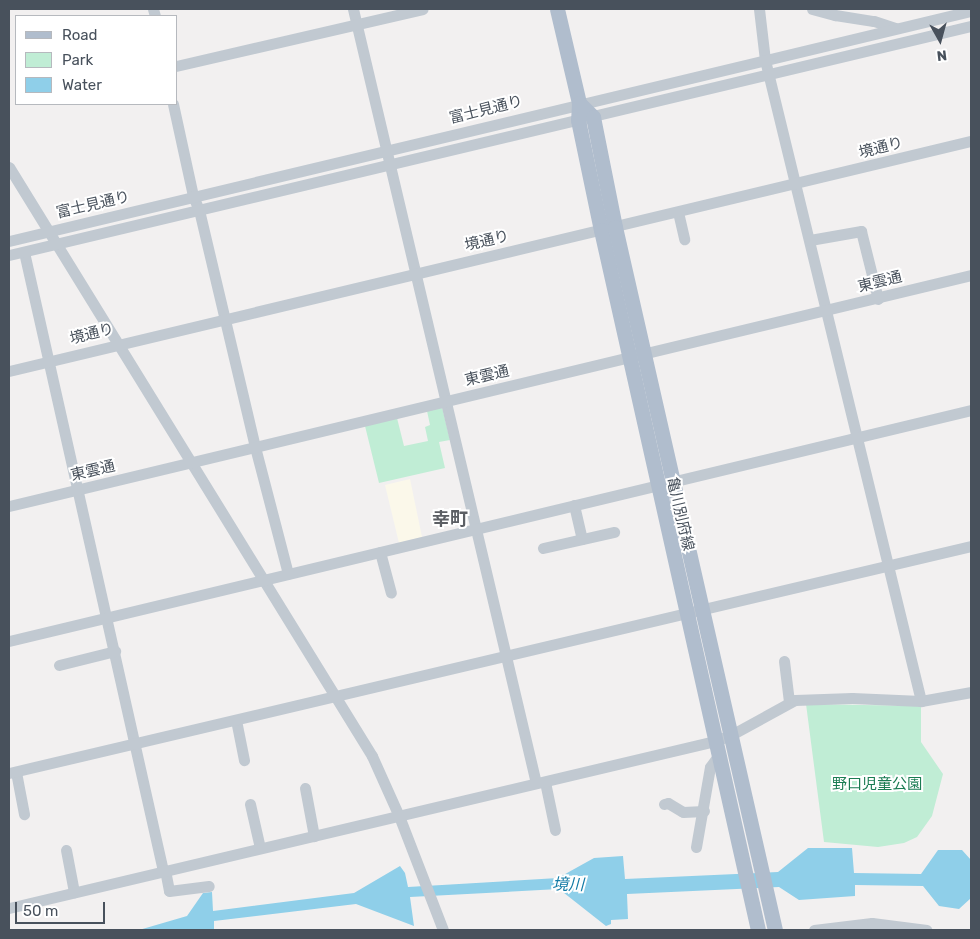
<!DOCTYPE html>
<meta charset="utf-8">
<style>
body{margin:0}
#map{position:relative;width:980px;height:939px;overflow:hidden;background:#f2f0f0;font-family:Rubik,"Noto Sans JP",sans-serif}
div>[style]{position:absolute}
.commercial>*{inset:0;background:#fbf8ea}
.green>*{inset:0;background:#c0edd5}
.water>*{inset:0;background:#8fcfe9}
.minor>*{height:11px;margin:-5.5px;padding:0 5.5px;transform-origin:5.5px;border-radius:5.5px;background:#c1c9d1}
.major>*{height:15px;margin:-7.5px;padding:0 7.5px;transform-origin:7.5px;border-radius:7.5px;background:#b0bdcd}
span{translate:-50% -50%;white-space:nowrap;text-align:center;line-height:1.15;-webkit-text-stroke:4px #fff;paint-order:stroke}
.street-label{font-size:15px;color:#48515c}
.park-label{font-size:15px;color:#1b7c53}
.water-label{font-size:16px;color:#127aa5;font-style:italic}
.quarter-label{font-size:18px;color:#5c5f64;font-weight:700}
.frame{position:absolute;inset:0;border:10px solid #48515c;pointer-events:none}
.legend{position:absolute;left:15px;top:15px;width:162px;height:90px;box-sizing:border-box;background:#fff;border:1px solid #b6b9be;margin:0;padding:6px 9px;list-style:none;font-size:15px;color:#48515c}
.legend li{display:flex;align-items:center;gap:10px;height:25px}
.legend b{width:25px;border:1px solid #b6b9be}
.north{position:absolute;left:915px;top:15px;width:50px;height:50px;-webkit-text-stroke:4px #fff;paint-order:stroke;rotate:173deg;font-size:14px;font-weight:700;line-height:20px;text-align:center;color:#48515c}
.north::after{content:'';display:block;margin:auto;width:18px;height:22px;background:#48515c;clip-path:polygon(50% 0,100% 100%,50% 72%,0 100%)}
.scale{position:absolute;left:15px;top:902px;width:90px;height:22px;box-sizing:border-box;border:2px solid #48515c;border-top:0;padding-left:6px;font-size:15px;line-height:18px;white-space:nowrap;color:#48515c;-webkit-text-stroke:4px #fff;paint-order:stroke}
</style>
<div id="map">
<div class="commercial">
<div style="clip-path:polygon(410px 479px,422px 537px,399px 543px,385px 485px)"></div>
</div>
<div class="green">
<div style="clip-path:polygon(442px 407px,450px 440px,439px 442px,445px 468px,379px 483px,365px 426px,397px 418px,404px 446px,428px 441px,425px 427px,430px 425px,427px 411px)"></div>
<div style="clip-path:polygon(806px 704px,921px 706px,921px 742px,943px 774px,932px 816px,917px 837px,904px 843px,878px 847px,824px 842px)"></div>
</div>
<div class="water">
<div style="clip-path:polygon(808px 848px,852px 848px,854px 873px,921px 874px,938px 850px,962px 850px,971px 860px,971px 898px,959px 909px,939px 906px,923px 886px,855px 885px,855px 896px,799px 900px,779px 887px,627px 894px,628px 919px,611px 920px,611px 924px,606px 926px,559px 889px,410px 897px,414px 926px,356px 904px,214px 921px,214px 930px,139px 930px,187px 916px,203px 893px,212px 892px,213px 911px,354px 893px,400px 866px,405px 873px,408px 887px,558px 878px,594px 858px,623px 856px,625px 879px,778px 872px)"></div>
</div>
<div class="minor">
<div style="left:153px;top:9px;width:7px;rotate:74deg"></div>
<div style="left:353px;top:9px;width:795px;rotate:76.7deg"></div>
<div style="left:759px;top:9px;width:51px;rotate:83.3deg"></div>
<div style="left:765px;top:60px;width:660px;rotate:76.32deg"></div>
<div style="left:812px;top:9px;width:24px;rotate:15deg"></div>
<div style="left:835px;top:15px;width:39px;rotate:9deg"></div>
<div style="left:874px;top:21px;width:23px;rotate:18deg"></div>
<div style="left:176px;top:66px;width:253px;rotate:-13deg"></div>
<div style="left:173px;top:104px;width:94px;rotate:77.7deg"></div>
<div style="left:193px;top:196px;width:15px;rotate:67deg"></div>
<div style="left:199px;top:210px;width:244px;rotate:76.7deg"></div>
<div style="left:255px;top:447px;width:131px;rotate:75.4deg"></div>
<div style="left:9px;top:167px;width:692px;rotate:58.35deg"></div>
<div style="left:372px;top:756px;width:66px;rotate:65.8deg"></div>
<div style="left:399px;top:816px;width:122px;rotate:68.9deg"></div>
<div style="left:678px;top:212px;width:28px;rotate:77deg"></div>
<div style="left:810px;top:240px;width:52px;rotate:-10deg"></div>
<div style="left:861px;top:231px;width:70px;rotate:76deg"></div>
<div style="left:9px;top:241px;width:989px;rotate:-13.45deg"></div>
<div style="left:24px;top:252px;width:634px;rotate:77.34deg"></div>
<div style="left:9px;top:255px;width:989px;rotate:-13.39deg"></div>
<div style="left:9px;top:371px;width:989px;rotate:-13.45deg"></div>
<div style="left:574px;top:505px;width:35px;rotate:77deg"></div>
<div style="left:9px;top:506px;width:989px;rotate:-13.5deg"></div>
<div style="left:543px;top:548px;width:73px;rotate:-12.7deg"></div>
<div style="left:380px;top:552px;width:42px;rotate:75deg"></div>
<div style="left:9px;top:641px;width:989px;rotate:-13.5deg"></div>
<div style="left:784px;top:661px;width:41px;rotate:83deg"></div>
<div style="left:59px;top:665px;width:58px;rotate:-14deg"></div>
<div style="left:236px;top:720px;width:41px;rotate:78.7deg"></div>
<div style="left:16px;top:772px;width:43px;rotate:79.2deg"></div>
<div style="left:9px;top:773px;width:988px;rotate:-13.28deg"></div>
<div style="left:545px;top:782px;width:49px;rotate:78.2deg"></div>
<div style="left:305px;top:788px;width:49px;rotate:79.4deg"></div>
<div style="left:250px;top:804px;width:45px;rotate:77.2deg"></div>
<div style="left:664px;top:804px;width:4px;rotate:-14deg"></div>
<div style="left:668px;top:803px;width:17px;rotate:31deg"></div>
<div style="left:683px;top:812px;width:21px;rotate:-3deg"></div>
<div style="left:696px;top:847px;width:81px;rotate:-80.1deg"></div>
<div style="left:710px;top:767px;width:14px;rotate:-54deg"></div>
<div style="left:66px;top:850px;width:43px;rotate:79.2deg"></div>
<div style="left:165px;top:870px;width:21px;rotate:79deg"></div>
<div style="left:169px;top:891px;width:40px;rotate:-7.1deg"></div>
<div style="left:9px;top:908px;width:725px;rotate:-13.31deg"></div>
<div style="left:715px;top:741px;width:17px;rotate:-21deg"></div>
<div style="left:731px;top:735px;width:73px;rotate:-28.7deg"></div>
<div style="left:795px;top:700px;width:57px;rotate:-2deg"></div>
<div style="left:852px;top:698px;width:69px;rotate:2.5deg"></div>
<div style="left:921px;top:701px;width:51px;rotate:-10.2deg"></div>
<div style="left:814px;top:930px;width:58px;rotate:-6.9deg"></div>
<div style="left:872px;top:923px;width:55px;rotate:7.3deg"></div>
</div>
<div class="major">
<div style="left:557px;top:9px;width:97px;rotate:76.8deg"></div>
<div style="left:579px;top:103px;width:17px;rotate:93deg"></div>
<div style="left:578px;top:120px;width:112px;rotate:78.2deg"></div>
<div style="left:601px;top:230px;width:717px;rotate:77.36deg"></div>
<div style="left:579px;top:103px;width:20px;rotate:45deg"></div>
<div style="left:593px;top:117px;width:112px;rotate:78.7deg"></div>
<div style="left:615px;top:227px;width:721px;rotate:77.18deg"></div>
</div>
<div class="street-label">
<span style="left:486px;top:110px;rotate:-14deg">富士見通り</span>
<span style="left:881px;top:148px;rotate:-14deg">境通り</span>
<span style="left:93px;top:205px;rotate:-13deg">富士見通り</span>
<span style="left:487px;top:241px;rotate:-13deg">境通り</span>
<span style="left:880px;top:282px;rotate:-14deg">東雲通</span>
<span style="left:92px;top:334px;rotate:-14deg">境通り</span>
<span style="left:487px;top:376px;rotate:-13deg">東雲通</span>
<span style="left:93px;top:471px;rotate:-13deg">東雲通</span>
<span style="left:680px;top:514px;rotate:77deg">亀川別府線</span>
</div>
<div class="park-label">
<span style="left:877px;top:785px">野口児童公園</span>
</div>
<div class="water-label">
<span style="left:568px;top:885px;rotate:1deg">境川</span>
</div>
<div class="quarter-label">
<span style="left:450px;top:519px">幸町</span>
</div>
<div class="frame"></div>
<ul class="legend">
<li><b style="height:6px;background:#b0bdcd"></b>Road</li>
<li><b style="height:14px;background:#c0edd5"></b>Park</li>
<li><b style="height:14px;background:#8fcfe9"></b>Water</li>
</ul>
<div class="north">N</div>
<div class="scale">50 m</div>
</div>
